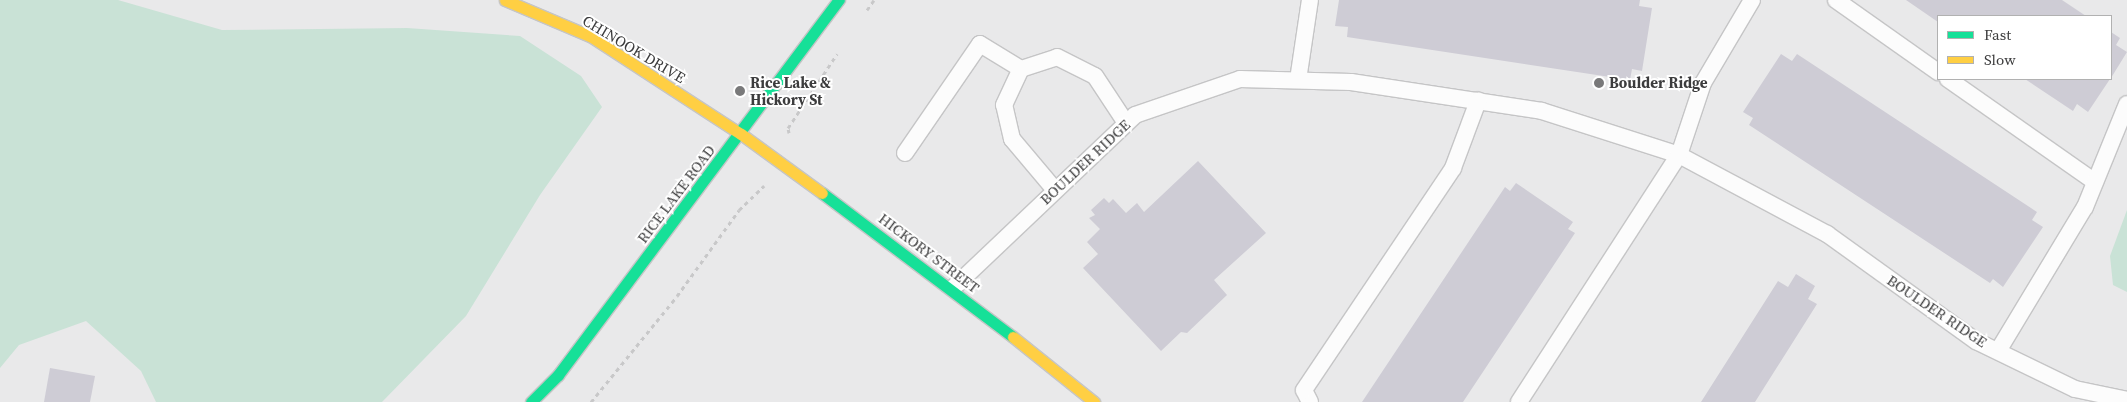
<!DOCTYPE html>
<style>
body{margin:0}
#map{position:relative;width:2127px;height:402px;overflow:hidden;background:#e9e9ea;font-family:"Source Serif 4",serif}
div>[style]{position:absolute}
.green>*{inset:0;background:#c9e2d6}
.building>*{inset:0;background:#ceccd5}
.path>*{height:3px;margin-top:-1.5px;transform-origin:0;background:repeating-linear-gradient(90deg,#c8c8c9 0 4px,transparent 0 8px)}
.roads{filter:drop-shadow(1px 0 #c5c5c6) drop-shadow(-1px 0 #c5c5c6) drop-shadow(0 1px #c5c5c6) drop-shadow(0 -1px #c5c5c6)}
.lane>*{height:16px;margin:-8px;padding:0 8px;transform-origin:8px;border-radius:8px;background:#fcfcfc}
.fast>*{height:11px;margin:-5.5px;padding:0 5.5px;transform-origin:5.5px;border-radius:5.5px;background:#16e098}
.slow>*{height:11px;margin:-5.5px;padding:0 5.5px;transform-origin:5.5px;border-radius:5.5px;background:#ffcf43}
.dots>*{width:14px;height:14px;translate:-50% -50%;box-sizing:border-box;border:2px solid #fff;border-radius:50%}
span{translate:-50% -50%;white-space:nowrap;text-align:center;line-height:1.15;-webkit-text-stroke:4px #fff;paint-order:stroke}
.street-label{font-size:15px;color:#3c3c3d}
.poi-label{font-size:15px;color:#3c3c3d;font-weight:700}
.left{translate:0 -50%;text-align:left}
.legend{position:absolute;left:1937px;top:15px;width:175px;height:65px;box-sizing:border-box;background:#fff;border:1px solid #b1b1b1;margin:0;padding:6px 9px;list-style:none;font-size:15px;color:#3c3c3d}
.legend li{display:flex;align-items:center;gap:10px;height:25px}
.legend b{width:25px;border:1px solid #b1b1b1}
</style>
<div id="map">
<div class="green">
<div style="clip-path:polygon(0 0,118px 0,222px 30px,407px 28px,520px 36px,581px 76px,602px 107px,540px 195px,466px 316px,382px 402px,156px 402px,141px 371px,86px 321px,19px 345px,0 368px)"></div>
<div style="clip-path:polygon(2127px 210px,2127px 292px,2113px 285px,2110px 256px)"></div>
</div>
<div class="building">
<div style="clip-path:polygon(1339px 0,1640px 0,1639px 6px,1652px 8px,1642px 71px,1632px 69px,1630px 80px,1347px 37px,1348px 27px,1335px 26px)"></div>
<div style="clip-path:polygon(1906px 0,2062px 0,2086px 16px,1938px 16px,1938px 22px)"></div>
<div style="clip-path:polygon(2111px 32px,2120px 38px,2116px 45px,2127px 52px,2111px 78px)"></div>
<div style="clip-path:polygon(1781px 54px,1792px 61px,1797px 54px,2037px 212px,2032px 220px,2043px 227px,2003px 287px,1993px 279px,1990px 283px,1749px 125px,1753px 118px,1743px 112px)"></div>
<div style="clip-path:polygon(2025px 79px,2110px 79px,2088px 112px,2077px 104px,2073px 111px)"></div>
<div style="clip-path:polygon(1198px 161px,1266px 233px,1214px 280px,1227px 295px,1187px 333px,1181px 332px,1161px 351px,1083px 268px,1098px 254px,1087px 242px,1100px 229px,1089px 218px,1095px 215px,1091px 210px,1104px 198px,1109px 203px,1113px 199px,1126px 213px,1137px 203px,1144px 212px)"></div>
<div style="clip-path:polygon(1516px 183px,1573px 222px,1568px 229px,1575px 233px,1463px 402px,1362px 402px,1505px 187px,1510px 191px)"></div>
<div style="clip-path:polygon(1796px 274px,1815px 286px,1808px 299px,1817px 304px,1755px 402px,1701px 402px,1778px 281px,1788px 287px)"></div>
<div style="clip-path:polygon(50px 368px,95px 376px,90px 402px,44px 402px)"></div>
</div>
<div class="path">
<div style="left:867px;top:10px;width:12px;rotate:-55deg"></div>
<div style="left:789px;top:133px;width:5px;rotate:-101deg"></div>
<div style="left:788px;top:128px;width:89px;rotate:-56.5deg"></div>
<div style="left:591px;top:402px;width:136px;rotate:-50.9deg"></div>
<div style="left:677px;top:296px;width:106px;rotate:-54.2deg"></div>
<div style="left:739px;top:210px;width:35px;rotate:-44deg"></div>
</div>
<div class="roads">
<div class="lane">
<div style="left:1836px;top:0;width:125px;rotate:35.2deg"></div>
<div style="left:1948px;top:79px;width:179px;rotate:35deg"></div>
<div style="left:1298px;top:80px;width:81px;rotate:-81.5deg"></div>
<div style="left:905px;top:153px;width:132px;rotate:-55.5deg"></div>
<div style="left:980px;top:44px;width:48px;rotate:31.4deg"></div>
<div style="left:1055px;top:190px;width:67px;rotate:-130.1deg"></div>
<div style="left:1012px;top:139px;width:35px;rotate:-103deg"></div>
<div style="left:1004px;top:105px;width:40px;rotate:-65deg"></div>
<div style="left:1021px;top:69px;width:38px;rotate:-18deg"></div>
<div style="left:1057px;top:57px;width:42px;rotate:26.6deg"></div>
<div style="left:1095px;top:76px;width:56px;rotate:56.6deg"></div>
<div style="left:953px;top:288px;width:251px;rotate:-43.5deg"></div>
<div style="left:1135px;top:115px;width:111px;rotate:-18.9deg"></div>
<div style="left:1240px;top:79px;width:111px;rotate:1.5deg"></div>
<div style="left:1351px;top:82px;width:193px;rotate:8.6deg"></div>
<div style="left:1542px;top:111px;width:144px;rotate:17.8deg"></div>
<div style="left:1679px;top:155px;width:168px;rotate:28.1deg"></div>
<div style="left:1827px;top:234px;width:183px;rotate:35.7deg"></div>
<div style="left:1976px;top:341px;width:110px;rotate:25.9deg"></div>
<div style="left:2075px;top:389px;width:53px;rotate:11.9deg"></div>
<div style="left:1998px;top:351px;width:168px;rotate:-58.9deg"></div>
<div style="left:2085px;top:207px;width:111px;rotate:-67.8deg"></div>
<div style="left:1310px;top:402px;width:13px;rotate:-117deg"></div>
<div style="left:1304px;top:390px;width:267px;rotate:-56.1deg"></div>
<div style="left:1453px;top:168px;width:72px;rotate:-69.5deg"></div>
<div style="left:1519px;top:402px;width:294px;rotate:-57.1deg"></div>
<div style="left:1679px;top:155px;width:76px;rotate:-71.6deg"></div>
<div style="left:1703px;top:83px;width:96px;rotate:-59.4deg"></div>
</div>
<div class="fast">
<div style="left:822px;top:193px;width:239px;rotate:37deg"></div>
<div style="left:531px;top:402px;width:38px;rotate:-45deg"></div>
<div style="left:558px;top:375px;width:469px;rotate:-53.2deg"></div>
</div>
<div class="slow">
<div style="left:505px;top:0;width:92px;rotate:23deg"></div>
<div style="left:590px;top:36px;width:180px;rotate:33deg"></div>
<div style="left:741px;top:134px;width:100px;rotate:36.1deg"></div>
<div style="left:1013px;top:337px;width:104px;rotate:38.7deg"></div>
</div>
</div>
<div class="dots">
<div style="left:1599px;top:83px;background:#79797a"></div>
<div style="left:740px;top:91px;background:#79797a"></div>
</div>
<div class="street-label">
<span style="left:634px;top:49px;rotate:31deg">CHINOOK DRIVE</span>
<span style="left:1085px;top:162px;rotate:-43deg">BOULDER RIDGE</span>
<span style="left:676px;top:194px;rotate:-53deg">RICE LAKE ROAD</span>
<span style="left:929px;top:253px;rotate:37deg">HICKORY STREET</span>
<span style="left:1937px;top:311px;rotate:34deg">BOULDER RIDGE</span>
</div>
<div class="poi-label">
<span class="left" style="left:750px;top:91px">Rice Lake &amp;<br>Hickory St</span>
<span class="left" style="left:1609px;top:83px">Boulder Ridge</span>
</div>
<ul class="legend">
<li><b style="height:6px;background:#16e098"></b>Fast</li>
<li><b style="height:6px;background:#ffcf43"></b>Slow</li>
</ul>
</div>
